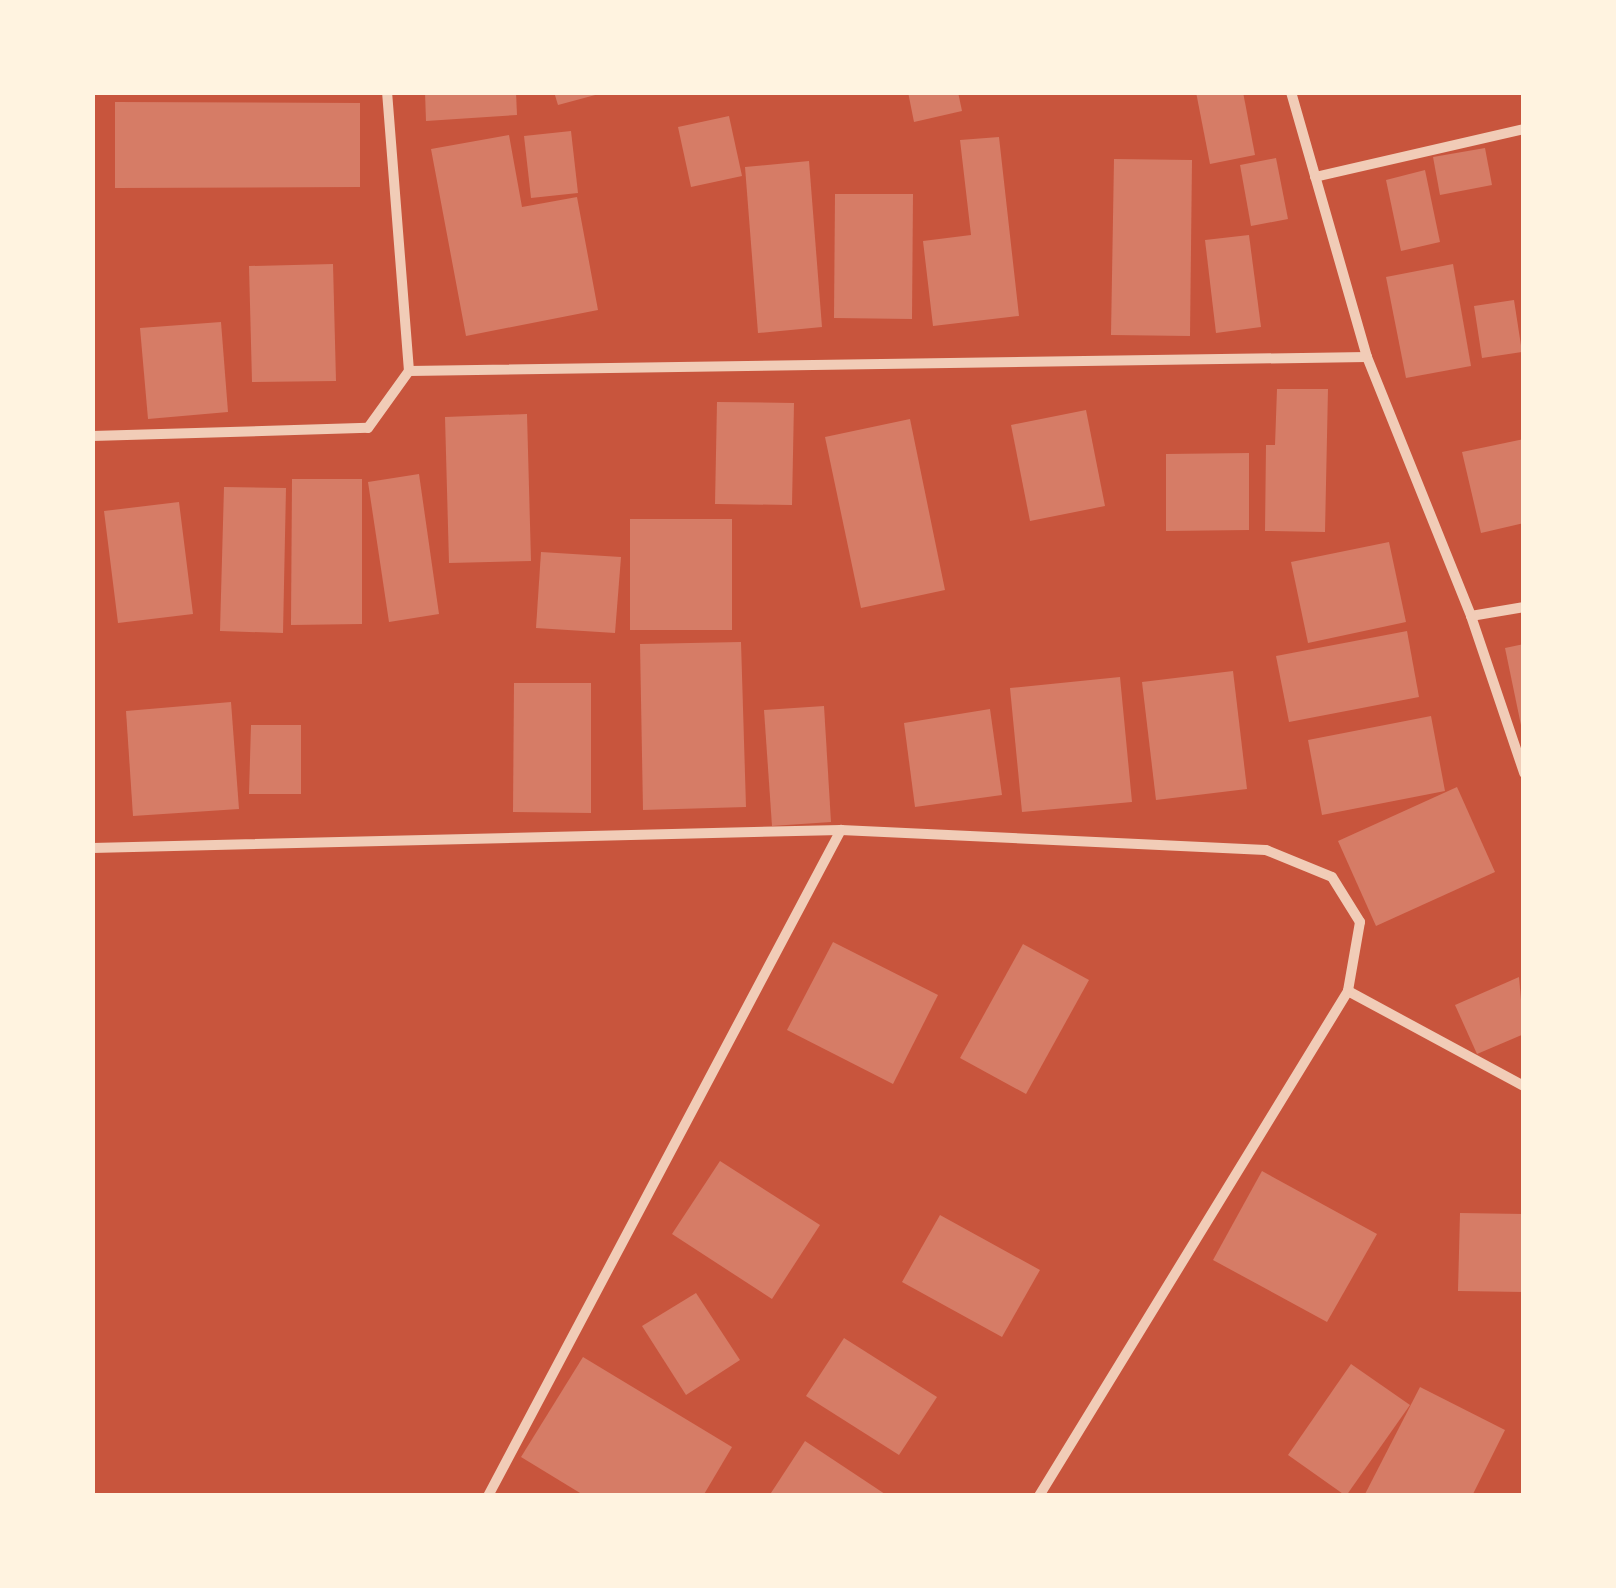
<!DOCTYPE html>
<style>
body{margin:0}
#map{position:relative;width:1616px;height:1588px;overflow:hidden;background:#c8553d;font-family:Karla,sans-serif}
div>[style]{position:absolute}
.building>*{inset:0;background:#d67c66}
.minor>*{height:10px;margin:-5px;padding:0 5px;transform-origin:5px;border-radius:5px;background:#f1ccb7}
span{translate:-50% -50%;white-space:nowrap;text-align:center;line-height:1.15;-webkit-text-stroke:9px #fff3e0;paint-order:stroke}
.frame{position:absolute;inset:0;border:95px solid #fff3e0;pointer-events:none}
</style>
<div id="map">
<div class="building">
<div style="clip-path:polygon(425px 92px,516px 92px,517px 115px,426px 121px)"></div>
<div style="clip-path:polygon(554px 92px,599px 92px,599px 94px,558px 105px)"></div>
<div style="clip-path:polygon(908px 92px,958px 92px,962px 111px,914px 122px)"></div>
<div style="clip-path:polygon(1196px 92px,1243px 92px,1255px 155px,1210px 164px)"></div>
<div style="clip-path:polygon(115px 102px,360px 103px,360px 187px,115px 188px)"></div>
<div style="clip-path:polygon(729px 116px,742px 176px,691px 187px,678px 127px)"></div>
<div style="clip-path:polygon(571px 131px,578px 193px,531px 198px,524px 136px)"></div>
<div style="clip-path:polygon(509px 135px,522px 207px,577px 197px,598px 310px,466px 336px,431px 149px)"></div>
<div style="clip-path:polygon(999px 137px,1019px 316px,933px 326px,923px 241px,971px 235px,960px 140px)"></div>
<div style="clip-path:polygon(1485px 148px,1492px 185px,1440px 195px,1433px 157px)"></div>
<div style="clip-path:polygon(1276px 158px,1288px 219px,1251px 226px,1240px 165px)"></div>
<div style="clip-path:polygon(1114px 159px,1192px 160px,1190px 336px,1111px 335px)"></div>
<div style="clip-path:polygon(809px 161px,822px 327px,758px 333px,745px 167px)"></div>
<div style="clip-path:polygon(1425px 170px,1440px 242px,1401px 251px,1386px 180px)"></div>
<div style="clip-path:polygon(835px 194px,913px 194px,912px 319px,834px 318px)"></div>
<div style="clip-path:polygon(1249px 235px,1261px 327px,1216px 333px,1205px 240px)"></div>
<div style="clip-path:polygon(333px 264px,336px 381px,252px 382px,249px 266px)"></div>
<div style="clip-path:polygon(1453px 264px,1471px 366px,1406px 378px,1386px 277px)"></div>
<div style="clip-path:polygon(1514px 300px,1522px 352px,1482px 358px,1474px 306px)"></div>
<div style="clip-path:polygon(221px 322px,228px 412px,148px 419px,140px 328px)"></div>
<div style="clip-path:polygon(1277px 389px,1328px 389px,1325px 532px,1265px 531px,1266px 445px,1275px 445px)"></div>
<div style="clip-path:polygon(717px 402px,794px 403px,792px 505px,715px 504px)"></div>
<div style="clip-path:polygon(1086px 410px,1105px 506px,1030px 521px,1011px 425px)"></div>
<div style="clip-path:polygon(527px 414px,531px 561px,449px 563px,445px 417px)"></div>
<div style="clip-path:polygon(910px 419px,945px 590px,861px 608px,825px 437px)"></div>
<div style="clip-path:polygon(1524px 439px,1524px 523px,1481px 533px,1462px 452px)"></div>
<div style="clip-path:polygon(1249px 453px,1249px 530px,1166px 531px,1166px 454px)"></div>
<div style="clip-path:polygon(419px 474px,439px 614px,389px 622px,368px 482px)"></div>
<div style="clip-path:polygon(292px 479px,362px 479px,362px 624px,291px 625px)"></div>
<div style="clip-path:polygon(224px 487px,286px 488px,283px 633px,220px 631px)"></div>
<div style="clip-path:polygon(179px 502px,193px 614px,118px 623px,104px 511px)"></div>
<div style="clip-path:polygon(630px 519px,732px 519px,732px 630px,630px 630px)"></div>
<div style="clip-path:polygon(1389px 542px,1406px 622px,1308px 643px,1291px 562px)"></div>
<div style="clip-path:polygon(541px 552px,621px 557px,615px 633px,536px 628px)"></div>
<div style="clip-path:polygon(1407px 631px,1419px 697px,1289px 722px,1276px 656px)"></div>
<div style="clip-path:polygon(741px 642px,746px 807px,643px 810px,640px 644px)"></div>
<div style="clip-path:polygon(1524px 644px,1524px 729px,1522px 730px,1505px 648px)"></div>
<div style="clip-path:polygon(1233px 671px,1247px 789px,1156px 800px,1142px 682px)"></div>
<div style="clip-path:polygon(1120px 677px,1132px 802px,1022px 812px,1010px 688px)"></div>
<div style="clip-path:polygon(514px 683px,591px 683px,591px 813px,513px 812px)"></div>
<div style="clip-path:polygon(231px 702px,239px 809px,133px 816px,126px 711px)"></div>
<div style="clip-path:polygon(824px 706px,831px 822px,772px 826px,764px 710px)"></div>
<div style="clip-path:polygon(990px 709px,1002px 795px,915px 807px,904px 723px)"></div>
<div style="clip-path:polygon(1431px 716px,1445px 791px,1322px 815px,1308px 740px)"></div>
<div style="clip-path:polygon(251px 725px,301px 725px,301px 794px,249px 794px)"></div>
<div style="clip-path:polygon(1457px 787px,1495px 872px,1376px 926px,1338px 841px)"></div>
<div style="clip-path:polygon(833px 942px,938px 995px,893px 1084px,787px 1030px)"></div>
<div style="clip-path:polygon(1023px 944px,1089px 980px,1026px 1094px,960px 1058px)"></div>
<div style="clip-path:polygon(1519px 977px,1524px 1034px,1477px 1054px,1455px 1005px)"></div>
<div style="clip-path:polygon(720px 1161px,820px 1225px,772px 1299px,672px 1234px)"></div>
<div style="clip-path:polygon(1262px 1171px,1377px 1234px,1327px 1322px,1213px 1260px)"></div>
<div style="clip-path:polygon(1460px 1213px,1524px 1214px,1524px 1292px,1458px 1291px)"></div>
<div style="clip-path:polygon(940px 1215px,1040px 1270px,1002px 1337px,902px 1282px)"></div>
<div style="clip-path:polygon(696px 1293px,740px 1360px,686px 1395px,642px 1326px)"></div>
<div style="clip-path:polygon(844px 1338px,937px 1397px,899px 1455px,806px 1396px)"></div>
<div style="clip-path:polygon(583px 1357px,732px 1447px,703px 1496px,585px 1496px,521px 1457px)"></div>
<div style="clip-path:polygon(1351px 1364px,1410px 1405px,1346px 1496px,1288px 1455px)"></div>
<div style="clip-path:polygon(1420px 1387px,1505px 1430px,1472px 1496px,1364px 1496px)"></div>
<div style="clip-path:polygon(805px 1441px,888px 1496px,769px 1496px)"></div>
</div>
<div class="minor">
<div style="left:1291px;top:92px;width:276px;rotate:74deg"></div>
<div style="left:1367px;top:357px;width:279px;rotate:68.1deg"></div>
<div style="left:1471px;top:616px;width:54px;rotate:-9.6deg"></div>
<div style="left:1315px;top:177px;width:214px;rotate:-12.9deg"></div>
<div style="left:409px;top:371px;width:958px;rotate:-0.84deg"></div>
<div style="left:92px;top:436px;width:276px;rotate:-1.7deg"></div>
<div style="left:368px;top:428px;width:70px;rotate:-54.3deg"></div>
<div style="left:409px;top:371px;width:280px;rotate:-94.5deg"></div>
<div style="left:1471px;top:616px;width:166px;rotate:71.3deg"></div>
<div style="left:92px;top:848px;width:749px;rotate:-1.38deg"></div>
<div style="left:841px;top:830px;width:425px;rotate:2.7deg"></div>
<div style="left:1266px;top:850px;width:71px;rotate:22.2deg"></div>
<div style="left:1332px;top:877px;width:53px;rotate:58.1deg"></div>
<div style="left:1360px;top:922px;width:70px;rotate:99.9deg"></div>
<div style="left:1348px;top:991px;width:592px;rotate:121.46deg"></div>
<div style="left:1348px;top:991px;width:200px;rotate:28.4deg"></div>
<div style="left:488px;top:1496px;width:754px;rotate:-62.08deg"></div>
</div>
<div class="frame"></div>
</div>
